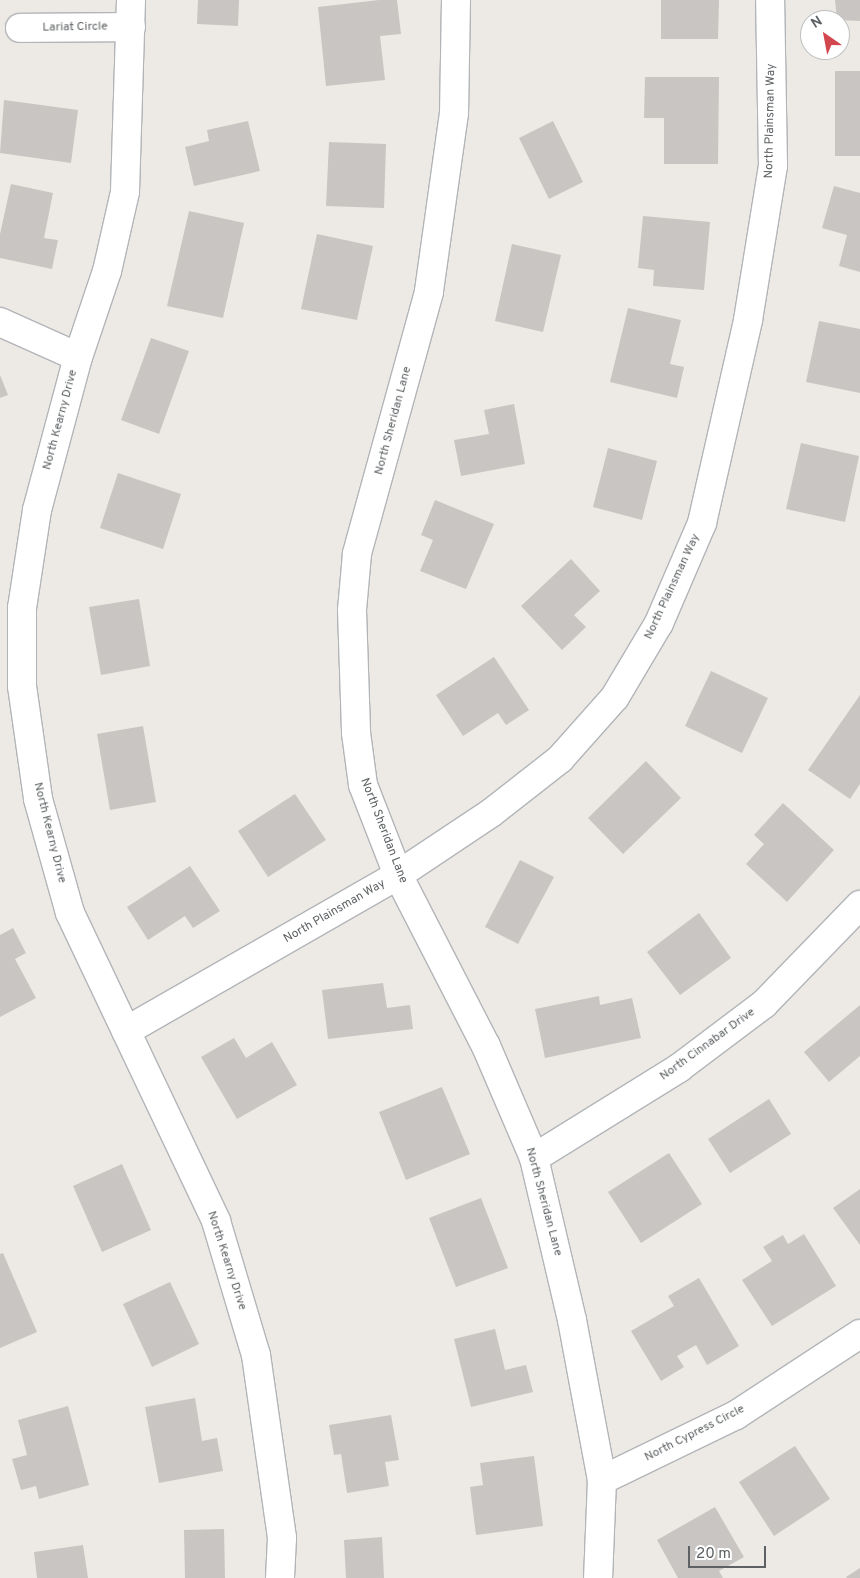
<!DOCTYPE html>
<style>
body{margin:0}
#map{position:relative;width:860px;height:1578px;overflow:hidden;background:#edeae5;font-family:Overpass,sans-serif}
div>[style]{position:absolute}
.building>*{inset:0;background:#c9c5c2}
.roads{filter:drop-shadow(1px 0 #b2b5b8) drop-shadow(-1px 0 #b2b5b8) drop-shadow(0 1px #b2b5b8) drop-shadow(0 -1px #b2b5b8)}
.minor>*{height:28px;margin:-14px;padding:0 14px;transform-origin:14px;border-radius:14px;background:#fff}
span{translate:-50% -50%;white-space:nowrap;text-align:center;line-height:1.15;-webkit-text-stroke:4px #fff;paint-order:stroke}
.street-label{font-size:12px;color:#5d6163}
.north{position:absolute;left:800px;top:10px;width:50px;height:50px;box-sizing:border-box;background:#fff;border:1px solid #bec0c1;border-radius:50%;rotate:327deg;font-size:14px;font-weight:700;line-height:20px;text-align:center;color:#5d6163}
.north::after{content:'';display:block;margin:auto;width:18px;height:22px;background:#d2464d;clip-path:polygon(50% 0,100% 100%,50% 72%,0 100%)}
.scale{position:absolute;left:688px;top:1546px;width:78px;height:22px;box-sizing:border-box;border:2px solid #5d6163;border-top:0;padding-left:6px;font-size:15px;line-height:18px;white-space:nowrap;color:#5d6163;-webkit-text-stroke:4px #fff;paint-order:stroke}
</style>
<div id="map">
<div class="building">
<div style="clip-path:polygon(198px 0,239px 0,238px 26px,197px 24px)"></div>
<div style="clip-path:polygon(379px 0,397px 0,401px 34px,380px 36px,385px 80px,326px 86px,318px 7px)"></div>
<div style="clip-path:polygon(661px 0,719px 0,718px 39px,661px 39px)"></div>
<div style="clip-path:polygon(835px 0,860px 0,860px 21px,837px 20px)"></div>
<div style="clip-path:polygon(835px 71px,860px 71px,860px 156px,835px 156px)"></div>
<div style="clip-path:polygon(645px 77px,719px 77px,718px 164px,664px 164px,664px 118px,644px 118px)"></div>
<div style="clip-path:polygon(4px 100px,78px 110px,71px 163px,0 153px)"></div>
<div style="clip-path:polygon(248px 121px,260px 171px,194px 186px,185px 147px,209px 141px,207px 130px)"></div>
<div style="clip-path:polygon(553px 121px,583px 182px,549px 199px,519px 138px)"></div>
<div style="clip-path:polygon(329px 142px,386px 144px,384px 208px,326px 206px)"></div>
<div style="clip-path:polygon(11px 184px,53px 193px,44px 238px,58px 240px,52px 269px,0 258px,0 234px)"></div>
<div style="clip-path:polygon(834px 186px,860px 193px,860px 272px,839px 266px,847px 235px,822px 228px)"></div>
<div style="clip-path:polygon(189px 211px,244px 223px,223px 318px,167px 306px)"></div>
<div style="clip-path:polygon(643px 216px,710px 222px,704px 290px,653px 286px,654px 270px,638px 268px)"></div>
<div style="clip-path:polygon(317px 234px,373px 246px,357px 320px,301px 309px)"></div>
<div style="clip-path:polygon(512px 244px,561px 255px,543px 332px,495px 321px)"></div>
<div style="clip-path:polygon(628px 308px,681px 320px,670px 364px,684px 367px,677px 398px,610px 382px)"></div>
<div style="clip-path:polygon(819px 321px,860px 329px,860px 393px,806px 382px)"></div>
<div style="clip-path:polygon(151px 338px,189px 351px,159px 434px,121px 420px)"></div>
<div style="clip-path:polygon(0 375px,8px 395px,0 398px)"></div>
<div style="clip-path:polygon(514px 404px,525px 464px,461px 476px,454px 440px,489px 434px,484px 410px)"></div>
<div style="clip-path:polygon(801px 443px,859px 456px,845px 522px,786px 509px)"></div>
<div style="clip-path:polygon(608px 448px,657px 461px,642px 520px,593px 507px)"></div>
<div style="clip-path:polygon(118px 473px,181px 494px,163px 549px,100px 528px)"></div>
<div style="clip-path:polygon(435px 500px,494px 524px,466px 589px,420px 571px,433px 540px,421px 535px)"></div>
<div style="clip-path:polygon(571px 559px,600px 591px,574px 615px,586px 627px,562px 650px,521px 606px)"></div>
<div style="clip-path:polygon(139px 599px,150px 666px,101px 675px,89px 607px)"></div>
<div style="clip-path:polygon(494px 657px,529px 710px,506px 725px,498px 713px,463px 736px,436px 695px)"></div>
<div style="clip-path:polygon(711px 671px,768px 698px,742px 753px,685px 726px)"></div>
<div style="clip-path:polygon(860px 695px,860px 784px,850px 799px,808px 770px)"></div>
<div style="clip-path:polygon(143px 726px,156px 802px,110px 810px,97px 734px)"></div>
<div style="clip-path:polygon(646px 761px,681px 798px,623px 854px,588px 818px)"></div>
<div style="clip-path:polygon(295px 794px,326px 840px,268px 877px,238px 831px)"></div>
<div style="clip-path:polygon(783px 803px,834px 850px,787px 902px,746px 864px,764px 844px,754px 835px)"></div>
<div style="clip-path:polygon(520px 860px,554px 877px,518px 944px,485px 927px)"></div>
<div style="clip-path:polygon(190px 866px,220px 911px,193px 928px,185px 916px,148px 940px,127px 907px)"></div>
<div style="clip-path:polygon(699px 913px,731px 958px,680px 995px,647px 952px)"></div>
<div style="clip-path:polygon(13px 928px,26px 953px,15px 959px,36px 998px,0 1017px,0 935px)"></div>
<div style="clip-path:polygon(383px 983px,387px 1008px,410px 1005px,413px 1029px,328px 1039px,322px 990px)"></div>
<div style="clip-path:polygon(599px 996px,600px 1005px,632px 998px,641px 1038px,545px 1058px,535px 1009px)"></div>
<div style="clip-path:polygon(860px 1005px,860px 1056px,829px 1082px,804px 1052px)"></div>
<div style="clip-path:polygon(234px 1038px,246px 1058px,272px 1042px,297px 1085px,237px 1119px,201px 1057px)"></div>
<div style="clip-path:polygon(442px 1087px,470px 1154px,406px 1180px,379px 1112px)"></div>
<div style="clip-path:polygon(769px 1099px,791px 1134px,730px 1173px,708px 1139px)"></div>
<div style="clip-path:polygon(669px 1153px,702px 1204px,641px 1243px,608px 1192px)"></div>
<div style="clip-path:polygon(122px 1164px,151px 1230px,102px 1252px,73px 1186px)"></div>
<div style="clip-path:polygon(860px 1189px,860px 1245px,833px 1208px)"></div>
<div style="clip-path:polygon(481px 1198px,508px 1268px,456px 1287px,429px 1218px)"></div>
<div style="clip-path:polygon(804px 1234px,836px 1286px,772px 1326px,742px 1280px,772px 1261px,763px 1247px,783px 1235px,788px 1244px)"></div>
<div style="clip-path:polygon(3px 1253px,37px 1332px,0 1348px,0 1254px)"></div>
<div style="clip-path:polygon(699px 1278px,739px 1346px,707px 1365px,696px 1345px,677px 1356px,684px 1367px,661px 1381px,631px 1331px,674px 1306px,668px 1296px)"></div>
<div style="clip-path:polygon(170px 1282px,199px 1344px,152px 1367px,123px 1304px)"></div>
<div style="clip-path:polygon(495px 1329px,505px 1370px,526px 1365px,533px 1392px,471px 1407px,454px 1339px)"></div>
<div style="clip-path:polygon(195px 1398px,202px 1441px,217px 1438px,223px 1471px,159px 1483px,145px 1407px)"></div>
<div style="clip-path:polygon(68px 1406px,89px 1485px,39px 1499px,36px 1486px,21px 1490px,12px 1459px,27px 1455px,18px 1420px)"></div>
<div style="clip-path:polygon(391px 1415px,399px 1460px,385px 1462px,389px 1486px,347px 1493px,341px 1454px,334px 1455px,329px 1425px)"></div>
<div style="clip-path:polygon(795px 1446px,830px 1499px,774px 1536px,739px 1482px)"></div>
<div style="clip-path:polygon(534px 1456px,543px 1526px,476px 1535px,470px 1487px,483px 1485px,480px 1463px)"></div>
<div style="clip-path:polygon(715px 1507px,744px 1557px,719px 1571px,723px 1578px,678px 1578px,657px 1540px)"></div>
<div style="clip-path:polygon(224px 1529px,225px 1578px,185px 1578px,184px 1530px)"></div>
<div style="clip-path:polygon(382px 1537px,384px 1578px,346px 1578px,344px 1540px)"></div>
<div style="clip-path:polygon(83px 1545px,88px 1578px,37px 1578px,34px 1552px)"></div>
<div style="clip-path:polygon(860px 1568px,860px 1578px,847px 1578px,846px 1577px)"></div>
</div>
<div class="roads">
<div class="minor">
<div style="left:131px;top:0;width:192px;rotate:91.8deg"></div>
<div style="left:125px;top:192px;width:81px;rotate:102.8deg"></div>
<div style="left:107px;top:271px;width:91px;rotate:108.6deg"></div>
<div style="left:78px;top:357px;width:158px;rotate:105deg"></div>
<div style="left:37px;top:510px;width:99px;rotate:98.7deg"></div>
<div style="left:22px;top:608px;width:78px;rotate:90deg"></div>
<div style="left:22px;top:686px;width:114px;rotate:81.9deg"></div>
<div style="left:38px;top:799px;width:118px;rotate:74.3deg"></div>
<div style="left:70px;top:913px;width:341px;rotate:64.6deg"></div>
<div style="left:216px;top:1221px;width:140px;rotate:73.4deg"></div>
<div style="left:256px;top:1355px;width:185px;rotate:81.9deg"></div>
<div style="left:282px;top:1538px;width:40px;rotate:92.9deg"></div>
<div style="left:456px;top:0;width:113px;rotate:91deg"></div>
<div style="left:454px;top:113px;width:181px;rotate:98deg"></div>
<div style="left:429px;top:292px;width:272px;rotate:105.4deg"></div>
<div style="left:357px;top:554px;width:56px;rotate:95.1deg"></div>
<div style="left:352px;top:610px;width:123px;rotate:88.1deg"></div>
<div style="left:356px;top:733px;width:52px;rotate:82.3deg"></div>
<div style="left:363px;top:785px;width:97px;rotate:68.7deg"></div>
<div style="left:398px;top:875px;width:192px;rotate:62.8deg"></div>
<div style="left:486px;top:1046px;width:122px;rotate:66.8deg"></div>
<div style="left:534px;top:1158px;width:166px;rotate:76.8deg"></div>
<div style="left:572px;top:1320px;width:163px;rotate:79.4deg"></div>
<div style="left:602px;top:1480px;width:98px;rotate:92.3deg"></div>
<div style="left:20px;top:28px;width:111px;rotate:-0.5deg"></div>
<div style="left:0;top:322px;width:85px;rotate:24.2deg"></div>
<div style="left:126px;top:1031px;width:314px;rotate:-29.8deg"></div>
<div style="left:398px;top:875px;width:112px;rotate:-33.7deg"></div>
<div style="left:491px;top:813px;width:88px;rotate:-38deg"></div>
<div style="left:560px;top:759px;width:83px;rotate:-48.4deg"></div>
<div style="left:615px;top:697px;width:86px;rotate:-59.3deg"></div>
<div style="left:659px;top:623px;width:109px;rotate:-66.7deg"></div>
<div style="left:702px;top:523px;width:208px;rotate:-77.2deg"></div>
<div style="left:748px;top:320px;width:156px;rotate:-80.8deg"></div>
<div style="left:773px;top:166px;width:166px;rotate:-91deg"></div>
<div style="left:534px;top:1158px;width:171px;rotate:-31.8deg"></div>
<div style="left:679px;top:1068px;width:106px;rotate:-37deg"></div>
<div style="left:764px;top:1004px;width:138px;rotate:-45.9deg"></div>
<div style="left:602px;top:1480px;width:149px;rotate:-25.9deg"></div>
<div style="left:736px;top:1415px;width:148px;rotate:-33.2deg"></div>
</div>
</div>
<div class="street-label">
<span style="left:75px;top:28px;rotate:-1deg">Lariat Circle</span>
<span style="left:771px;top:121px;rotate:-89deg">North Plainsman Way</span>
<span style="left:61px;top:420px;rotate:-75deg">North Kearny Drive</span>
<span style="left:394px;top:421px;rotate:-75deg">North Sheridan Lane</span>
<span style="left:673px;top:587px;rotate:-65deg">North Plainsman Way</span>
<span style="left:383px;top:831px;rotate:69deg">North Sheridan Lane</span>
<span style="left:49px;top:833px;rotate:76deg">North Kearny Drive</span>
<span style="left:335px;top:912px;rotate:-30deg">North Plainsman Way</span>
<span style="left:708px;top:1045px;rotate:-36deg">North Cinnabar Drive</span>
<span style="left:543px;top:1202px;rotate:75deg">North Sheridan Lane</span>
<span style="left:226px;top:1261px;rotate:72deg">North Kearny Drive</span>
<span style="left:695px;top:1434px;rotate:-27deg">North Cypress Circle</span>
</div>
<div class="north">N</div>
<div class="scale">20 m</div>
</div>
